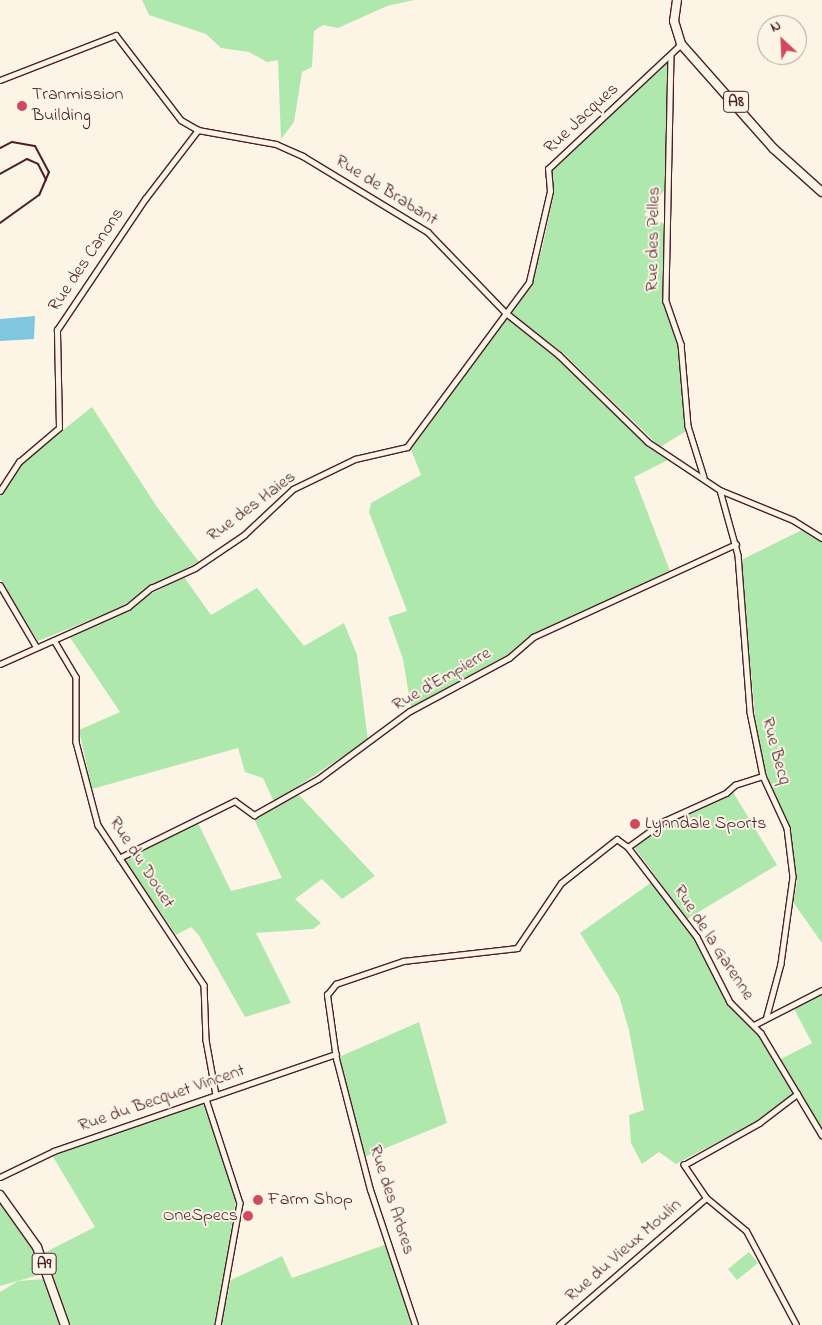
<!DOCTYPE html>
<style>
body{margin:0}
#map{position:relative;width:822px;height:1325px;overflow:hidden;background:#fcf5e5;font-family:"Indie Flower",sans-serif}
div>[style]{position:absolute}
.green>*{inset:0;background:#afe8ac}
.water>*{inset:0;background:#7fc7e0}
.roads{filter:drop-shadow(1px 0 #4a1f2b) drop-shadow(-1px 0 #4a1f2b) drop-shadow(0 1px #4a1f2b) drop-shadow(0 -1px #4a1f2b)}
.street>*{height:4.5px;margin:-2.25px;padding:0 2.25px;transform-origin:2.25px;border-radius:2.25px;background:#fcf5e5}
.primary>*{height:8px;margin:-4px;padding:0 4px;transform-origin:4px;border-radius:4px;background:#fcf5e5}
.rail>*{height:2px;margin:-1px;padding:0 1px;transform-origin:1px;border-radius:1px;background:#4a1f2b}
.dots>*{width:14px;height:14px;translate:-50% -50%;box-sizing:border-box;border:2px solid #fcf5e5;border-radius:50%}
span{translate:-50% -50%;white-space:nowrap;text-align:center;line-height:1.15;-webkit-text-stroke:4px #fcf5e5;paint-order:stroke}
.shield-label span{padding:1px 4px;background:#fcf5e5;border:1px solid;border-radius:4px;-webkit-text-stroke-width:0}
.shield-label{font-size:16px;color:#4a1f2b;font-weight:700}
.poi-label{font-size:18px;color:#4a1f2b}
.left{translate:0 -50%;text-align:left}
.right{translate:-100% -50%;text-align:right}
.street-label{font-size:18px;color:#4a1f2b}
.north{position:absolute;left:757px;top:15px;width:50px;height:50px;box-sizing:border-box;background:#fcf5e5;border:1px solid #b59f9b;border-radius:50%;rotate:335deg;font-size:14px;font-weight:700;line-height:20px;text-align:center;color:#4a1f2b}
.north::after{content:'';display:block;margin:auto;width:18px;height:22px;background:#d1495b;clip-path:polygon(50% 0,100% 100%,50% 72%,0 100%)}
</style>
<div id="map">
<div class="green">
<div style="clip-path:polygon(142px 0,414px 0,387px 6px,338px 28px,323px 25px,314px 31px,312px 67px,302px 72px,294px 122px,281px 139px,278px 60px,267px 62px,249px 52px,221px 48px,206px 34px,149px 15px)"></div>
<div style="clip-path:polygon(669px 60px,668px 186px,644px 215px,667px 225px,665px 299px,678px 342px,688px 430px,660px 447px,563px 353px,509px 312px,531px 283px,542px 249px,554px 193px,551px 169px)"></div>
<div style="clip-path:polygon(506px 317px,550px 350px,638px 437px,670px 459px,634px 477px,670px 571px,528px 637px,509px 654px,411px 707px,403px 659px,388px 617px,407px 611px,369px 512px,371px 503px,421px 475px,410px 447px)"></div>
<div style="clip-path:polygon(92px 407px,157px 507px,199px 562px,148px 588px,120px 608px,38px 641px,0 579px,0 495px,23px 462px)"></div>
<div style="clip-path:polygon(802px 530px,822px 542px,822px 943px,793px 902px,797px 883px,790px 828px,766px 773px,757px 738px,741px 560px)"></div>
<div style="clip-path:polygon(184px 577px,211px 615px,257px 588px,304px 646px,344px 623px,357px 655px,368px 740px,274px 802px,263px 778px,245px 772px,238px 748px,92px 789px,79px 730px,120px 712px,69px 636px)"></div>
<div style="clip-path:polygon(733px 792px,777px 865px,687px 919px,634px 847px,674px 820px)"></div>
<div style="clip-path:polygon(297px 793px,375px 876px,342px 899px,322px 879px,295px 899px,321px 923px,313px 929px,256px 933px,291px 1003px,245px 1017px,198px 934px,191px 927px,176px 935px,124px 859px,197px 821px,231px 891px,282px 878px,253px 817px)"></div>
<div style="clip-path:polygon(652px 882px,707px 956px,725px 1001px,756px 1031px,795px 1093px,757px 1121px,676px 1164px,659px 1152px,642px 1164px,631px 1143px,629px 1115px,644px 1110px,629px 1030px,619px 996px,580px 933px)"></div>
<div style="clip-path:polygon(822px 993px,822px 1130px,779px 1060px,812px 1043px,793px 1007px)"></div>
<div style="clip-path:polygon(419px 1022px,447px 1123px,364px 1157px,339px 1057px)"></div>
<div style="clip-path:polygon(203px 1102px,219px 1135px,236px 1200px,216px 1325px,70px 1325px,44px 1253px,95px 1227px,52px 1155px)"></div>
<div style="clip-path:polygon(0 1201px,27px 1236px,42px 1274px,0 1286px)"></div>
<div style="clip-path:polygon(387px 1244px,412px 1325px,221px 1325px,231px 1280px,282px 1256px,292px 1278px)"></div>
<div style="clip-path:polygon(749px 1252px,758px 1263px,737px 1280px,728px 1269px)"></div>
<div style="clip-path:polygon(45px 1279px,61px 1325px,0 1325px,0 1292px,18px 1281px)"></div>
</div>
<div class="water">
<div style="clip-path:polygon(35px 316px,34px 339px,0 341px,0 319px)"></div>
</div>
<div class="roads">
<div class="street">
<div style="left:671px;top:55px;width:246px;rotate:91.2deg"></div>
<div style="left:666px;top:301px;width:46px;rotate:70.8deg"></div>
<div style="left:681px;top:344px;width:82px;rotate:85.1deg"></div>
<div style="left:688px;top:426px;width:53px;rotate:72.6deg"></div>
<div style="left:0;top:80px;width:124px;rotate:-21.2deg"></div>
<div style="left:116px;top:35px;width:107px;rotate:52.6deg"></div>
<div style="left:181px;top:120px;width:20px;rotate:30deg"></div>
<div style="left:198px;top:130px;width:79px;rotate:10.2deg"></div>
<div style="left:276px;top:144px;width:30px;rotate:24deg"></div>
<div style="left:303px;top:156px;width:146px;rotate:31.3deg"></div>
<div style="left:428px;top:232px;width:111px;rotate:46.1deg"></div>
<div style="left:505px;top:312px;width:69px;rotate:38.5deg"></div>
<div style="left:559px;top:355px;width:124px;rotate:44.3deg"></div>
<div style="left:648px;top:442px;width:87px;rotate:33.7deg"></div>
<div style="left:720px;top:490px;width:79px;rotate:22.3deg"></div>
<div style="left:793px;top:520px;width:34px;rotate:32deg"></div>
<div style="left:720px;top:490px;width:67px;rotate:74.5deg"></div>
<div style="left:738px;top:555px;width:157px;rotate:85.6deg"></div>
<div style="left:750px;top:712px;width:65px;rotate:78.5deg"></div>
<div style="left:763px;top:776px;width:57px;rotate:65.2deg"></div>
<div style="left:787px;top:828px;width:49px;rotate:83deg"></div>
<div style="left:793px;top:877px;width:88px;rotate:97.9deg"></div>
<div style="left:781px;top:964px;width:54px;rotate:105.1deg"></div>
<div style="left:0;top:491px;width:35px;rotate:-57deg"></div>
<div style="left:19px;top:462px;width:52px;rotate:-40.4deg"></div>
<div style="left:59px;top:428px;width:98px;rotate:-91.2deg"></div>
<div style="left:57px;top:330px;width:158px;rotate:-56.1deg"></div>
<div style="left:145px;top:199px;width:87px;rotate:-52.5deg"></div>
<div style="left:0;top:585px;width:71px;rotate:59.5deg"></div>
<div style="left:54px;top:640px;width:43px;rotate:59.3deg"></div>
<div style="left:76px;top:677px;width:65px;rotate:90deg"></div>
<div style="left:76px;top:742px;width:86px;rotate:75.2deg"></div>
<div style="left:98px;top:825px;width:192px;rotate:56.5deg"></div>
<div style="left:204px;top:985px;width:55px;rotate:87.9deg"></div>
<div style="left:206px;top:1040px;width:56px;rotate:79.7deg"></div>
<div style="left:0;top:664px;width:140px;rotate:-24deg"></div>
<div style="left:128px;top:607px;width:30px;rotate:-40deg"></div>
<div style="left:151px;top:588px;width:48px;rotate:-24.4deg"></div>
<div style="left:195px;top:568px;width:59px;rotate:-34deg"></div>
<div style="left:244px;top:535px;width:67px;rotate:-43.2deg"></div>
<div style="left:293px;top:489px;width:69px;rotate:-25.8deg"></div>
<div style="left:355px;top:459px;width:53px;rotate:-13deg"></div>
<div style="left:407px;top:447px;width:205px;rotate:-53.5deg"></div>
<div style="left:529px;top:282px;width:93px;rotate:-77deg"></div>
<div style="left:550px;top:191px;width:22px;rotate:-95deg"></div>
<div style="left:548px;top:169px;width:183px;rotate:-43.2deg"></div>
<div style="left:628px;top:847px;width:44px;rotate:-35.8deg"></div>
<div style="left:664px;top:821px;width:68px;rotate:-24.3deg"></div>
<div style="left:726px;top:793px;width:12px;rotate:-42deg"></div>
<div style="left:735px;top:785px;width:29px;rotate:-18deg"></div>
<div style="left:119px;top:858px;width:129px;rotate:-26.2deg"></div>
<div style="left:235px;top:801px;width:24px;rotate:36deg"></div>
<div style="left:254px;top:815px;width:73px;rotate:-29.4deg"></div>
<div style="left:318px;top:779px;width:114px;rotate:-36.5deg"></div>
<div style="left:410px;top:711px;width:112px;rotate:-28.2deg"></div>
<div style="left:509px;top:658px;width:32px;rotate:-41deg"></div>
<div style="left:533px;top:637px;width:223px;rotate:-24.6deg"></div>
<div style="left:754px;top:1025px;width:76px;rotate:-27.2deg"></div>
<div style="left:206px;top:1099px;width:109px;rotate:71.9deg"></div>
<div style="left:240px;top:1203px;width:124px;rotate:100.2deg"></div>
<div style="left:0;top:1177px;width:60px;rotate:-25.7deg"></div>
<div style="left:54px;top:1151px;width:298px;rotate:-19deg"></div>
<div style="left:415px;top:1325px;width:142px;rotate:-108.4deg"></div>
<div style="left:370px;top:1190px;width:135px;rotate:-104.5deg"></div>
<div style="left:336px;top:1059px;width:65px;rotate:-98deg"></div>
<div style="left:327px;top:995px;width:14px;rotate:-51deg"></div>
<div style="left:336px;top:984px;width:71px;rotate:-18.9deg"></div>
<div style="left:403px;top:961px;width:115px;rotate:-6.5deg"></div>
<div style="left:517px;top:948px;width:78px;rotate:-55.9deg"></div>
<div style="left:561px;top:883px;width:71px;rotate:-38.2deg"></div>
<div style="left:617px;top:839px;width:14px;rotate:36deg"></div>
<div style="left:628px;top:847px;width:113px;rotate:52.5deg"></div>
<div style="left:697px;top:937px;width:73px;rotate:63.1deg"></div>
<div style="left:730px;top:1002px;width:44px;rotate:45deg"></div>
<div style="left:761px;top:1033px;width:119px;rotate:59.1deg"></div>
<div style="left:559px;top:1325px;width:194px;rotate:-40.8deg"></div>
<div style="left:796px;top:1325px;width:106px;rotate:-118deg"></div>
<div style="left:746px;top:1231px;width:52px;rotate:-140.5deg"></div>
<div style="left:706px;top:1198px;width:40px;rotate:-124deg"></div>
<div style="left:684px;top:1165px;width:86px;rotate:-29.2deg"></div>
<div style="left:759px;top:1123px;width:48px;rotate:-37.3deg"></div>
</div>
<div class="primary">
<div style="left:677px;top:0;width:21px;rotate:98deg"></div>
<div style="left:674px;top:21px;width:24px;rotate:73deg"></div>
<div style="left:681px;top:44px;width:140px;rotate:48.5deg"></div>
<div style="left:774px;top:149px;width:64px;rotate:41.9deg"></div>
<div style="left:0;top:1195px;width:64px;rotate:54.6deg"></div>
<div style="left:37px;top:1247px;width:83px;rotate:70.3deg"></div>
</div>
</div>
<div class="rail">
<div style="left:0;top:148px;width:13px;rotate:-27deg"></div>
<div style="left:12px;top:142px;width:23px;rotate:10deg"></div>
<div style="left:35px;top:146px;width:30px;rotate:62deg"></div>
<div style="left:49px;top:172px;width:25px;rotate:113deg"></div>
<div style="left:39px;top:195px;width:48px;rotate:144.3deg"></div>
<div style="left:0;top:174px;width:31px;rotate:-29deg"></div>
<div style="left:27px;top:159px;width:12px;rotate:24deg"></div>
<div style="left:38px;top:164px;width:18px;rotate:63deg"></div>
</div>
<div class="dots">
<div style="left:22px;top:106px;background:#d1495b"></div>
<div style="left:635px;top:824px;background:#d1495b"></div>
<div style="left:258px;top:1200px;background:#d1495b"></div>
<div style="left:248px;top:1216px;background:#d1495b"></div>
</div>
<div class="shield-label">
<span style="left:736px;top:102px">A8</span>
<span style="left:44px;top:1264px">A9</span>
</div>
<div class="poi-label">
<span class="left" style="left:32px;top:106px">Tranmission<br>Building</span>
<span class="left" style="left:645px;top:824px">Lynndale Sports</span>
<span class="left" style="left:268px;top:1200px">Farm Shop</span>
<span class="right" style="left:238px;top:1216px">OneSpecs</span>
</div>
<div class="street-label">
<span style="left:582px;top:119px;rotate:-43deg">Rue Jacques</span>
<span style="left:386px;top:191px;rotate:32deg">Rue de Brabant</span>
<span style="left:654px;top:239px;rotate:-89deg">Rue des Pelles</span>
<span style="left:87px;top:260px;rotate:-56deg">Rue des Canons</span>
<span style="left:252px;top:507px;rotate:-37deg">Rue des Haies</span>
<span style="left:442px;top:680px;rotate:-30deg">Rue d'Empierre</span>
<span style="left:775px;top:751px;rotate:75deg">Rue Becq</span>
<span style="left:141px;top:863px;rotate:57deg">Rue du Douet</span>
<span style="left:713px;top:943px;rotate:57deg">Rue de la Garenne</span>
<span style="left:162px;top:1099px;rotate:-19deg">Rue du Becquet Vincent</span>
<span style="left:391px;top:1200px;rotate:72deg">Rue des Arbres</span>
<span style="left:624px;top:1251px;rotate:-41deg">Rue du Vieux Moulin</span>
</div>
<div class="north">N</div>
</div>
